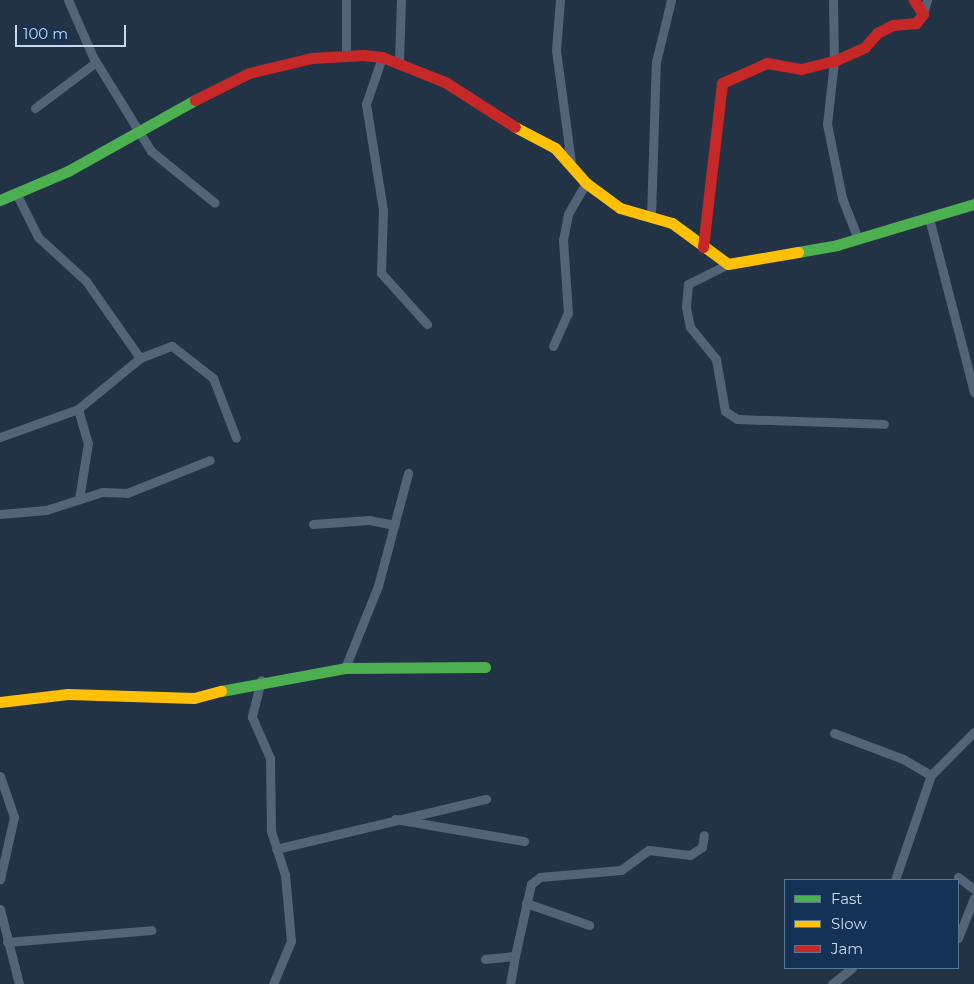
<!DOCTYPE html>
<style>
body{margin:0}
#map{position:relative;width:974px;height:984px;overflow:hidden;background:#223346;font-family:Montserrat,sans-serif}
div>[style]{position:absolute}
.street>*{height:9px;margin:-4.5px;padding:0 4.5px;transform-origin:4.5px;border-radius:4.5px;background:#536478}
.fast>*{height:11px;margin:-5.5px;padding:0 5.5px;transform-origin:5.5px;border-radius:5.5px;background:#4caf50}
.slow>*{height:11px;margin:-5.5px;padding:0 5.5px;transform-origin:5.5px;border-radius:5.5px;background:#ffc107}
.jam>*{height:11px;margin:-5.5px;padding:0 5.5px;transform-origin:5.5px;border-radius:5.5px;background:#c62828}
span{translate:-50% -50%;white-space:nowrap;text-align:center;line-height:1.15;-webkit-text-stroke:4.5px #133255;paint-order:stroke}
.legend{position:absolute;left:784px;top:879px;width:175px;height:90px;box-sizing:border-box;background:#133255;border:1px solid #5b7593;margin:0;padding:6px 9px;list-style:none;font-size:15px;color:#c7d9ef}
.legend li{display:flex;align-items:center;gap:10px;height:25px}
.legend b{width:25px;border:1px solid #5b7593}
.scale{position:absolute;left:15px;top:25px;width:111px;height:22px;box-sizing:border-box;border:2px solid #c7d9ef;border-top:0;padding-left:6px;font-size:15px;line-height:18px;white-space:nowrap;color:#c7d9ef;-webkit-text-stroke:4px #133255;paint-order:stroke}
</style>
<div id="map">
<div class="street">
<div style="left:68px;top:0;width:62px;rotate:66.3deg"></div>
<div style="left:93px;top:57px;width:110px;rotate:58.3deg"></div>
<div style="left:151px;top:151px;width:82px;rotate:39.1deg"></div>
<div style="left:346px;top:0;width:56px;rotate:90deg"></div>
<div style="left:560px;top:0;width:50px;rotate:94.6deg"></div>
<div style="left:556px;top:50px;width:114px;rotate:82.4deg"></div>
<div style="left:833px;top:0;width:61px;rotate:89.1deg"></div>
<div style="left:834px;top:61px;width:63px;rotate:96.3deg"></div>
<div style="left:827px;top:124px;width:76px;rotate:78.5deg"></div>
<div style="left:842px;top:198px;width:44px;rotate:68.7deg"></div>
<div style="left:923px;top:14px;width:15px;rotate:-74deg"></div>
<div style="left:382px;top:57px;width:50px;rotate:108.8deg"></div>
<div style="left:366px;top:104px;width:107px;rotate:80.9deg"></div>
<div style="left:383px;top:210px;width:63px;rotate:91.8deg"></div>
<div style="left:381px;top:273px;width:69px;rotate:48deg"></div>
<div style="left:399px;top:62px;width:62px;rotate:-88.2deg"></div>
<div style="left:35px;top:108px;width:76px;rotate:-37deg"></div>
<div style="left:16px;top:193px;width:49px;rotate:63.4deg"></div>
<div style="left:38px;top:237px;width:65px;rotate:42.5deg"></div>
<div style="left:86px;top:281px;width:94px;rotate:55deg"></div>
<div style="left:651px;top:217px;width:155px;rotate:-88.2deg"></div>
<div style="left:656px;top:62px;width:64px;rotate:-76.4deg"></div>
<div style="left:929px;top:218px;width:180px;rotate:75.5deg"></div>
<div style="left:728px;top:264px;width:45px;rotate:153.4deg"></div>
<div style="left:688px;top:284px;width:23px;rotate:95deg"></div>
<div style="left:686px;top:307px;width:20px;rotate:79deg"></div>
<div style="left:690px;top:327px;width:41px;rotate:50.9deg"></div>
<div style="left:716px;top:359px;width:53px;rotate:80.2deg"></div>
<div style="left:725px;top:411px;width:14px;rotate:34deg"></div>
<div style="left:737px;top:419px;width:147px;rotate:1.9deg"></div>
<div style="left:553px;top:346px;width:36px;rotate:-66deg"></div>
<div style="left:568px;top:313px;width:73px;rotate:-93.9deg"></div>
<div style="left:563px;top:240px;width:26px;rotate:-79deg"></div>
<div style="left:568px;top:214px;width:36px;rotate:-60deg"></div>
<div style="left:78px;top:409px;width:35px;rotate:74deg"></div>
<div style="left:88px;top:443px;width:57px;rotate:99.1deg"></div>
<div style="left:0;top:437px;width:83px;rotate:-19.7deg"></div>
<div style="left:78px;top:409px;width:80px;rotate:-39.4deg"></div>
<div style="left:140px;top:358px;width:34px;rotate:-21deg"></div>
<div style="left:172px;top:346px;width:52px;rotate:38deg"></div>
<div style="left:213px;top:378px;width:64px;rotate:69deg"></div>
<div style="left:0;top:514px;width:46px;rotate:-5deg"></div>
<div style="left:46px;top:510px;width:59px;rotate:-17.8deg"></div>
<div style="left:102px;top:492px;width:25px;rotate:2deg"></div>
<div style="left:127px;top:493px;width:89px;rotate:-21.7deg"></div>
<div style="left:313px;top:524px;width:56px;rotate:-4.1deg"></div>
<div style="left:369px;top:520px;width:26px;rotate:11deg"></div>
<div style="left:345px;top:668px;width:88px;rotate:-68.1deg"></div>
<div style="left:378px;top:586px;width:117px;rotate:-75.1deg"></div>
<div style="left:261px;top:680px;width:38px;rotate:104deg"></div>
<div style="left:252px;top:717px;width:45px;rotate:66.3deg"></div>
<div style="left:270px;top:758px;width:73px;rotate:89.2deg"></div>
<div style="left:271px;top:831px;width:46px;rotate:72.3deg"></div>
<div style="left:285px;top:875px;width:66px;rotate:84.8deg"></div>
<div style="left:291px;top:941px;width:47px;rotate:112.7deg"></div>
<div style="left:834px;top:733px;width:74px;rotate:20.6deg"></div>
<div style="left:903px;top:759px;width:32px;rotate:30deg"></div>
<div style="left:0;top:776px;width:43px;rotate:71.1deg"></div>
<div style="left:14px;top:817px;width:64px;rotate:102.7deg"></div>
<div style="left:395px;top:819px;width:131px;rotate:9.7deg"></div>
<div style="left:276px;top:849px;width:216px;rotate:-13.4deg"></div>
<div style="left:958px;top:877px;width:20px;rotate:37deg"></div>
<div style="left:895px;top:880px;width:111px;rotate:-71.1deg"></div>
<div style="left:931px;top:775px;width:61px;rotate:-45deg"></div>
<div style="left:526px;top:903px;width:67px;rotate:19.2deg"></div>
<div style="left:0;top:909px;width:77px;rotate:75.8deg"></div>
<div style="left:958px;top:938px;width:43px;rotate:-68.2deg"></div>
<div style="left:7px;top:942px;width:145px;rotate:-4.7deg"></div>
<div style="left:515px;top:956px;width:74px;rotate:-77.5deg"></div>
<div style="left:531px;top:884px;width:11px;rotate:-38deg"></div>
<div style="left:540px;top:877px;width:81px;rotate:-4.9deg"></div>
<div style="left:621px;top:870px;width:34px;rotate:-36deg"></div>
<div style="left:649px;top:850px;width:41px;rotate:7deg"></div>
<div style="left:690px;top:855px;width:14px;rotate:-34deg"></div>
<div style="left:702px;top:847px;width:12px;rotate:-81deg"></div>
<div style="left:485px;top:959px;width:30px;rotate:-6deg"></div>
<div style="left:515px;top:956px;width:28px;rotate:100deg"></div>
<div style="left:832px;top:984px;width:26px;rotate:-39deg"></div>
</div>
<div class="fast">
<div style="left:0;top:200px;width:74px;rotate:-23.1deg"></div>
<div style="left:68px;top:171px;width:145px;rotate:-29.2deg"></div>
<div style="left:798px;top:252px;width:40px;rotate:-10deg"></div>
<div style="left:837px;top:245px;width:143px;rotate:-16.7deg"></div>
<div style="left:221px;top:691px;width:126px;rotate:-10.5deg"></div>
<div style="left:345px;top:668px;width:140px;rotate:-0.4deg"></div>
</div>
<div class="slow">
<div style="left:515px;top:127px;width:45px;rotate:27.7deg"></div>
<div style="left:555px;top:148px;width:47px;rotate:48.5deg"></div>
<div style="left:586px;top:183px;width:42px;rotate:36.3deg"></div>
<div style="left:620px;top:208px;width:54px;rotate:16.1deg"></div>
<div style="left:672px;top:223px;width:69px;rotate:36.2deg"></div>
<div style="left:728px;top:264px;width:71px;rotate:-9.7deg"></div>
<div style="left:0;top:702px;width:68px;rotate:-6.7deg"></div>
<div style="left:68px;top:694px;width:126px;rotate:1.8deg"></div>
<div style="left:194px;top:698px;width:28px;rotate:-15deg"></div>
</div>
<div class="jam">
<div style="left:195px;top:100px;width:60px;rotate:-26.6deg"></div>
<div style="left:249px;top:73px;width:65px;rotate:-13.4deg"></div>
<div style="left:312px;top:58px;width:51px;rotate:-3.4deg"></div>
<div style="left:363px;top:55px;width:19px;rotate:6deg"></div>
<div style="left:382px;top:57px;width:68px;rotate:21.6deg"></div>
<div style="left:445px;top:82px;width:83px;rotate:32.7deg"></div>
<div style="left:703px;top:247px;width:165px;rotate:-83.4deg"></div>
<div style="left:722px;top:83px;width:49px;rotate:-24deg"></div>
<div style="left:767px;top:63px;width:35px;rotate:10deg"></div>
<div style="left:801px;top:69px;width:34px;rotate:-14deg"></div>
<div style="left:834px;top:61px;width:34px;rotate:-24deg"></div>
<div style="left:865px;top:47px;width:18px;rotate:-49deg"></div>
<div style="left:877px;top:33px;width:18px;rotate:-27deg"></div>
<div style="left:893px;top:25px;width:23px;rotate:-5deg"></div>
<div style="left:916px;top:23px;width:11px;rotate:-52deg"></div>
<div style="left:923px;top:14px;width:17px;rotate:-123deg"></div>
</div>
<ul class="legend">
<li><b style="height:6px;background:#4caf50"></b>Fast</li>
<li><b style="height:6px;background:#ffc107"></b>Slow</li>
<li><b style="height:6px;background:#c62828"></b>Jam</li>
</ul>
<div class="scale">100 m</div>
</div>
